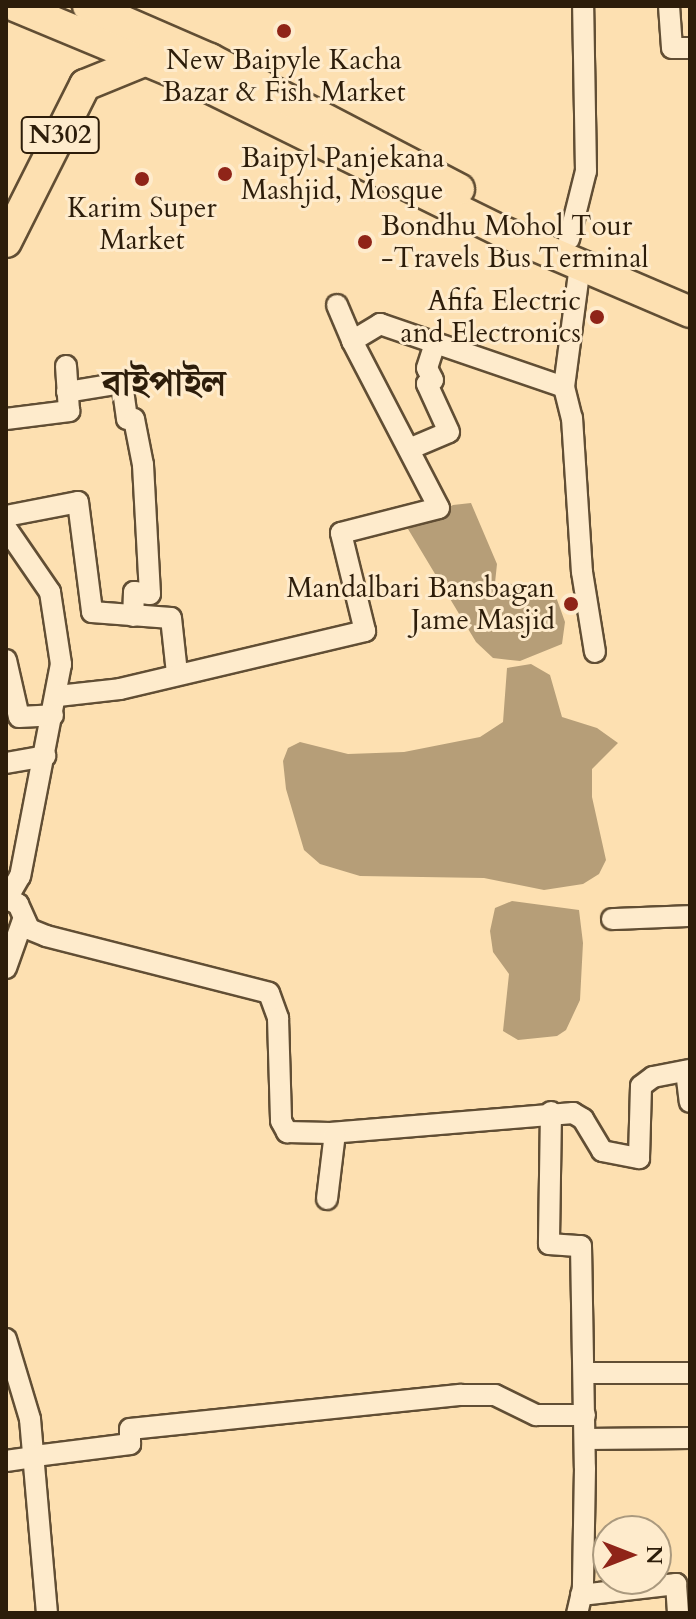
<!DOCTYPE html>
<meta charset="utf-8">
<style>
body{margin:0}
#map{position:relative;width:696px;height:1619px;overflow:hidden;background:#fde0b1;font-family:Cardo,"Noto Serif Bengali",serif}
div>[style]{position:absolute}
.water>*{inset:0;background:#b69e78}
.roads{filter:drop-shadow(2px 0 #614e34) drop-shadow(-2px 0 #614e34) drop-shadow(0 2px #614e34) drop-shadow(0 -2px #614e34)}
.minor>*{height:20px;margin:-10px;padding:0 10px;transform-origin:10px;border-radius:10px;background:#feebcc}
.highway>*{height:30px;margin:-15px;padding:0 15px;transform-origin:15px;border-radius:15px;background:#fde0b1}
.dots>*{width:22px;height:22px;translate:-50% -50%;box-sizing:border-box;border:4px solid #feebcc;border-radius:50%}
span{translate:-50% -50%;white-space:nowrap;text-align:center;line-height:1.15;-webkit-text-stroke:6px #feebcc;paint-order:stroke}
.shield-label span{padding:2px 6px;background:#feebcc;border:2px solid;border-radius:6px;-webkit-text-stroke-width:0}
.shield-label{font-size:26px;color:#2d1d0a;font-weight:700}
.poi-label{font-size:28px;color:#2d1d0a}
.left{translate:0 -50%;text-align:left}
.right{translate:-100% -50%;text-align:right}
.district-label{font-size:36px;color:#2d1d0a;font-weight:700}
.frame{position:absolute;inset:0;border:8px solid #2d1d0a;pointer-events:none}
.north{position:absolute;left:592px;top:1515px;width:80px;height:80px;box-sizing:border-box;background:#feebcc;border:2px solid #aa997e;border-radius:50%;rotate:90deg;font-size:22px;font-weight:700;line-height:32px;text-align:center;color:#2d1d0a}
.north::after{content:'';display:block;margin:auto;width:28px;height:36px;background:#8f2418;clip-path:polygon(50% 0,100% 100%,50% 72%,0 100%)}
</style>
<div id="map">
<div class="water">
<div style="clip-path:polygon(471px 503px,497px 564px,495px 583px,535px 585px,555px 594px,565px 622px,562px 644px,520px 661px,493px 658px,476px 642px,408px 529px,453px 505px)"></div>
<div style="clip-path:polygon(531px 664px,550px 675px,562px 717px,597px 728px,618px 743px,592px 769px,592px 797px,606px 860px,599px 874px,583px 884px,544px 890px,484px 878px,360px 876px,320px 864px,304px 850px,286px 789px,283px 761px,288px 748px,300px 742px,348px 754px,404px 752px,480px 737px,503px 722px,507px 668px)"></div>
<div style="clip-path:polygon(512px 901px,579px 910px,583px 943px,580px 1000px,566px 1030px,557px 1036px,518px 1040px,503px 1031px,509px 974px,493px 952px,490px 931px,495px 908px)"></div>
</div>
<div class="roads">
<div class="minor">
<div style="left:669px;top:6px;width:42px;rotate:85.9deg"></div>
<div style="left:672px;top:48px;width:18px"></div>
<div style="left:569px;top:239px;width:70px;rotate:-76deg"></div>
<div style="left:586px;top:171px;width:165px;rotate:-91deg"></div>
<div style="left:337px;top:305px;width:39px;rotate:67deg"></div>
<div style="left:564px;top:387px;width:32px;rotate:76deg"></div>
<div style="left:572px;top:418px;width:154px;rotate:86.3deg"></div>
<div style="left:582px;top:572px;width:81px;rotate:80.8deg"></div>
<div style="left:67px;top:392px;width:56px;rotate:-9.3deg"></div>
<div style="left:122px;top:383px;width:36px;rotate:82deg"></div>
<div style="left:127px;top:419px;width:7px"></div>
<div style="left:134px;top:419px;width:47px;rotate:78.9deg"></div>
<div style="left:143px;top:465px;width:129px;rotate:86.9deg"></div>
<div style="left:150px;top:594px;width:16px;rotate:-173deg"></div>
<div style="left:134px;top:592px;width:24px;rotate:92deg"></div>
<div style="left:6px;top:419px;width:64px;rotate:-7.2deg"></div>
<div style="left:69px;top:411px;width:45px;rotate:-93.8deg"></div>
<div style="left:409px;top:449px;width:43px;rotate:-23deg"></div>
<div style="left:449px;top:432px;width:53px;rotate:-114.6deg"></div>
<div style="left:427px;top:384px;width:7px;rotate:-34deg"></div>
<div style="left:433px;top:380px;width:13px;rotate:-117deg"></div>
<div style="left:427px;top:368px;width:26px;rotate:-72deg"></div>
<div style="left:6px;top:516px;width:73px;rotate:-11deg"></div>
<div style="left:78px;top:502px;width:111px;rotate:82.7deg"></div>
<div style="left:92px;top:612px;width:79px;rotate:4.3deg"></div>
<div style="left:171px;top:618px;width:55px;rotate:83.8deg"></div>
<div style="left:6px;top:528px;width:78px;rotate:55.5deg"></div>
<div style="left:50px;top:592px;width:73px;rotate:81.3deg"></div>
<div style="left:61px;top:664px;width:216px;rotate:100.9deg"></div>
<div style="left:20px;top:876px;width:28px;rotate:120deg"></div>
<div style="left:6px;top:660px;width:58px;rotate:77.2deg"></div>
<div style="left:19px;top:717px;width:34px;rotate:-3deg"></div>
<div style="left:58px;top:696px;width:62px;rotate:-6.4deg"></div>
<div style="left:120px;top:689px;width:252px;rotate:-13.3deg"></div>
<div style="left:365px;top:631px;width:101px;rotate:-103.8deg"></div>
<div style="left:341px;top:533px;width:101px;rotate:-14.3deg"></div>
<div style="left:439px;top:508px;width:188px;rotate:-117.5deg"></div>
<div style="left:352px;top:341px;width:33px;rotate:-31deg"></div>
<div style="left:380px;top:324px;width:194px;rotate:18.9deg"></div>
<div style="left:564px;top:387px;width:123px;rotate:-82.5deg"></div>
<div style="left:6px;top:763px;width:40px;rotate:-10deg"></div>
<div style="left:9px;top:900px;width:10px;rotate:24deg"></div>
<div style="left:18px;top:904px;width:27px;rotate:66deg"></div>
<div style="left:29px;top:929px;width:18px;rotate:22deg"></div>
<div style="left:46px;top:936px;width:230px;rotate:14.3deg"></div>
<div style="left:269px;top:993px;width:27px;rotate:70deg"></div>
<div style="left:278px;top:1018px;width:103px;rotate:88.3deg"></div>
<div style="left:281px;top:1121px;width:13px;rotate:61deg"></div>
<div style="left:287px;top:1132px;width:43px;rotate:1.3deg"></div>
<div style="left:330px;top:1133px;width:244px;rotate:-4.7deg"></div>
<div style="left:573px;top:1113px;width:12px;rotate:31deg"></div>
<div style="left:583px;top:1119px;width:37px;rotate:59deg"></div>
<div style="left:602px;top:1151px;width:38px;rotate:11deg"></div>
<div style="left:639px;top:1158px;width:72px;rotate:-88.4deg"></div>
<div style="left:641px;top:1086px;width:15px;rotate:-37deg"></div>
<div style="left:653px;top:1077px;width:38px;rotate:-11deg"></div>
<div style="left:612px;top:919px;width:78px;rotate:-2.2deg"></div>
<div style="left:6px;top:968px;width:51px;rotate:-70.5deg"></div>
<div style="left:686px;top:1071px;width:31px;rotate:83deg"></div>
<div style="left:551px;top:1112px;width:132px;rotate:90.9deg"></div>
<div style="left:549px;top:1244px;width:32px;rotate:4deg"></div>
<div style="left:581px;top:1246px;width:222px;rotate:89deg"></div>
<div style="left:585px;top:1468px;width:120px;rotate:91deg"></div>
<div style="left:583px;top:1588px;width:26px;rotate:103deg"></div>
<div style="left:327px;top:1199px;width:66px;rotate:-83.1deg"></div>
<div style="left:6px;top:1339px;width:84px;rotate:73.3deg"></div>
<div style="left:30px;top:1419px;width:195px;rotate:85deg"></div>
<div style="left:585px;top:1373px;width:105px"></div>
<div style="left:585px;top:1439px;width:105px;rotate:-0.5deg"></div>
<div style="left:35px;top:1456px;width:96px;rotate:-7.2deg"></div>
<div style="left:130px;top:1444px;width:15px;rotate:-90deg"></div>
<div style="left:130px;top:1429px;width:333px;rotate:-5.9deg"></div>
<div style="left:461px;top:1395px;width:34px"></div>
<div style="left:495px;top:1395px;width:46px;rotate:26deg"></div>
<div style="left:536px;top:1415px;width:49px"></div>
<div style="left:6px;top:1461px;width:29px;rotate:-8deg"></div>
<div style="left:581px;top:1595px;width:96px;rotate:-6.6deg"></div>
<div style="left:676px;top:1584px;width:29px;rotate:86deg"></div>
</div>
<div class="highway">
<div style="left:15px;top:6px;width:200px;rotate:22.6deg"></div>
<div style="left:200px;top:83px;width:335px;rotate:26.2deg"></div>
<div style="left:501px;top:231px;width:206px;rotate:23.2deg"></div>
<div style="left:88px;top:6px;width:133px;rotate:23.5deg"></div>
<div style="left:210px;top:59px;width:281px;rotate:27.6deg"></div>
<div style="left:6px;top:242px;width:176px;rotate:-63.3deg"></div>
<div style="left:85px;top:85px;width:64px;rotate:-22.1deg"></div>
</div>
</div>
<div class="dots">
<div style="left:284px;top:31px;background:#8f2418"></div>
<div style="left:225px;top:174px;background:#8f2418"></div>
<div style="left:142px;top:179px;background:#8f2418"></div>
<div style="left:365px;top:242px;background:#8f2418"></div>
<div style="left:597px;top:317px;background:#8f2418"></div>
<div style="left:571px;top:604px;background:#8f2418"></div>
</div>
<div class="shield-label">
<span style="left:60px;top:135px">N302</span>
</div>
<div class="poi-label">
<span style="left:284px;top:76px">New Baipyle Kacha<br>Bazar &amp; Fish Market</span>
<span class="left" style="left:241px;top:174px">Baipyl Panjekana<br>Mashjid, Mosque</span>
<span style="left:142px;top:224px">Karim Super<br>Market</span>
<span class="left" style="left:381px;top:242px">Bondhu Mohol Tour<br>-Travels Bus Terminal</span>
<span class="right" style="left:581px;top:317px">Afifa Electric<br>and Electronics</span>
<span class="right" style="left:555px;top:604px">Mandalbari Bansbagan<br>Jame Masjid</span>
</div>
<div class="district-label">
<span style="left:164px;top:384px">বাইপাইল</span>
</div>
<div class="frame"></div>
<div class="north">N</div>
</div>
